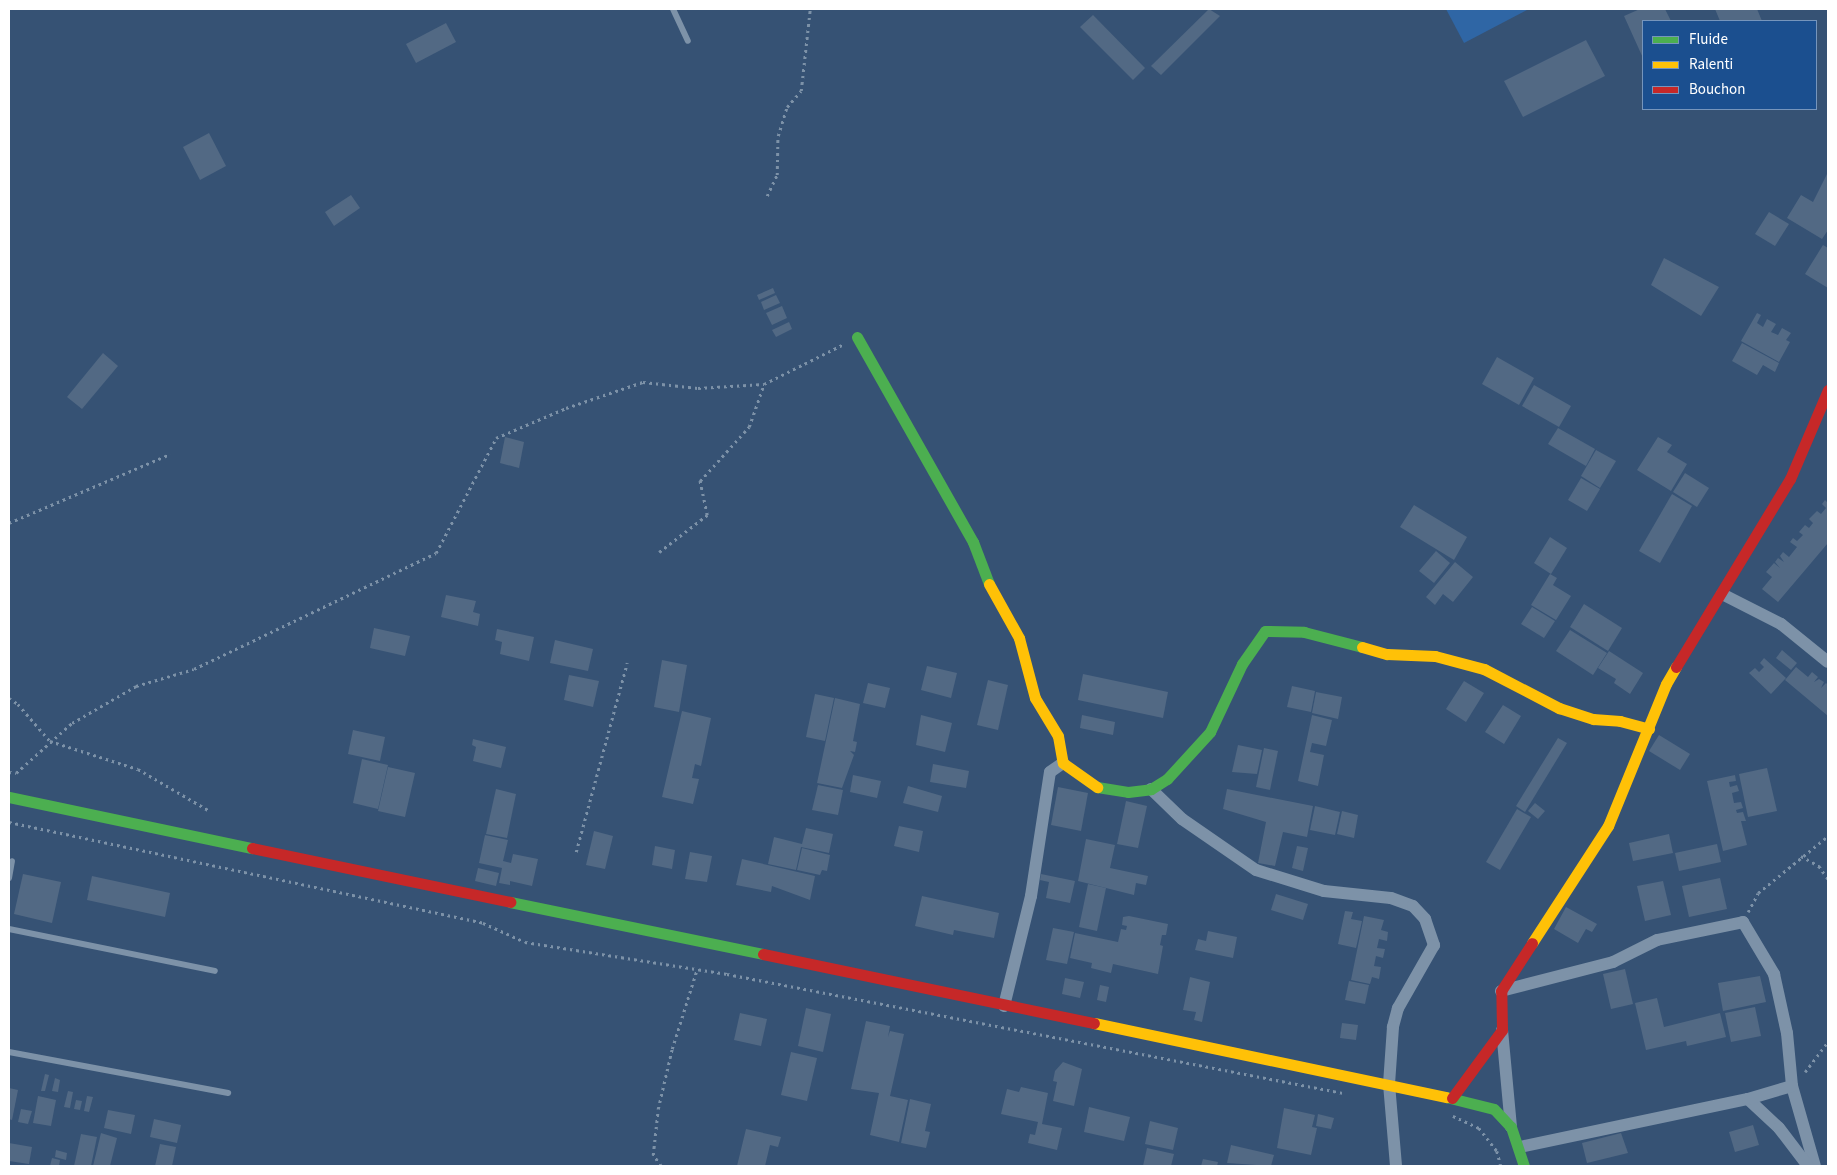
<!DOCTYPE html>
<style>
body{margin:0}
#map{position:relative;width:1837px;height:1175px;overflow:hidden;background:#365274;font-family:"Source Sans 3",sans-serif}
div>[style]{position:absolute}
.green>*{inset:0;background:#2f66a5}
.building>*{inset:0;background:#526984}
.path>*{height:2.5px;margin-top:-1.25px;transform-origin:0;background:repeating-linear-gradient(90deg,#7d92a8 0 2.5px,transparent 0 6.5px)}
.lane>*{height:6px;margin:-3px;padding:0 3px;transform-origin:3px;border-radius:3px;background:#7d92a8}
.street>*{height:12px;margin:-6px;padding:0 6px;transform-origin:6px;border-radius:6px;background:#7d92a8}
.fast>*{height:11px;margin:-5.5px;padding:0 5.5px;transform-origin:5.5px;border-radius:5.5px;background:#4caf50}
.slow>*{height:11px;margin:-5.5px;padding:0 5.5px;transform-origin:5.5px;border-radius:5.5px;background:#ffc107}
.jam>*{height:11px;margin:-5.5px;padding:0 5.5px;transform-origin:5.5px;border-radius:5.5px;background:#c62828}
span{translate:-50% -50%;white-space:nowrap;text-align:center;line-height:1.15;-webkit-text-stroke:4px #1b4f8f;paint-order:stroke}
.frame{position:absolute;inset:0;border:10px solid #fff;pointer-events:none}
.legend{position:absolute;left:1642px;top:20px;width:175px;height:90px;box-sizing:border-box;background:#1b4f8f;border:1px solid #7695bc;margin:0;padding:6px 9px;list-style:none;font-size:15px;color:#fff}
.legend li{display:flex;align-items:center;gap:10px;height:25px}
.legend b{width:25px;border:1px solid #7695bc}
</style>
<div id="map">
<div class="green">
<div style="clip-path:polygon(1446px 9px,1529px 9px,1464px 43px)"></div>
</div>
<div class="building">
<div style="clip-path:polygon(1209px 9px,1220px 16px,1161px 75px,1151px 66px)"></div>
<div style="clip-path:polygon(1640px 9px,1665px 9px,1671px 21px,1643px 21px,1643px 58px,1624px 16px)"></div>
<div style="clip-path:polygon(1715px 9px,1757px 9px,1762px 21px,1720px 21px)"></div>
<div style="clip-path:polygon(1093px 15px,1145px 68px,1133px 80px,1080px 27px)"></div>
<div style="clip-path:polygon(446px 23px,456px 42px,416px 63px,406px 44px)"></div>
<div style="clip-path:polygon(1586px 40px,1605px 76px,1523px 117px,1504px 81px)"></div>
<div style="clip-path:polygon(209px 133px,226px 166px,200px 180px,183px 147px)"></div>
<div style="clip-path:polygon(1828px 172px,1828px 230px,1822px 239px,1787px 218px,1801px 195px,1813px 202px)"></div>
<div style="clip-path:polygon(351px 195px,360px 208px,334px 226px,325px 212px)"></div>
<div style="clip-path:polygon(1769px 212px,1789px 224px,1775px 246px,1755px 234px)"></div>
<div style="clip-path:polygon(1823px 245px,1828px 248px,1828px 288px,1805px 274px)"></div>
<div style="clip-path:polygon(1664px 258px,1719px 287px,1701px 316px,1651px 285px)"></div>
<div style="clip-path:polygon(773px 288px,775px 293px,759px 300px,757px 295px)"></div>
<div style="clip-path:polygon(776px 295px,780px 303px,764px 310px,761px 302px)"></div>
<div style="clip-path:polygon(782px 306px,787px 318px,772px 325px,766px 313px)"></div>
<div style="clip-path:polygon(1757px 313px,1761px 315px,1757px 323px,1763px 327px,1767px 319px,1776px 324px,1771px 332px,1778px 335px,1782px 328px,1791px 333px,1786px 340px,1790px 342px,1779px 362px,1741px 341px)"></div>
<div style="clip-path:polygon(789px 322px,792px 329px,776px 337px,772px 330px)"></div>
<div style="clip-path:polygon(1742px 343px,1779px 363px,1775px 372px,1763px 365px,1757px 375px,1732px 361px)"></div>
<div style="clip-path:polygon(103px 353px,118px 366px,82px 409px,67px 397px)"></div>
<div style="clip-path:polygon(1497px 357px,1534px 378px,1519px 405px,1482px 384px)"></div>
<div style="clip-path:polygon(1534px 385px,1571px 406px,1559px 427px,1522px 406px)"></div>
<div style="clip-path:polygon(1558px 428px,1595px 449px,1586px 466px,1548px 444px)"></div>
<div style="clip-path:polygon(505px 437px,524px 442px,519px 468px,500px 463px)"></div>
<div style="clip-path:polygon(1658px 437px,1672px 445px,1667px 452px,1687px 464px,1671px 491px,1637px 470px)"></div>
<div style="clip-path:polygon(1596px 450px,1616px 461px,1600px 488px,1581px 476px)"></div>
<div style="clip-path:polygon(1685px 473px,1709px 488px,1697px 507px,1673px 492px)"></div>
<div style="clip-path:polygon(1581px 478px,1600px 489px,1587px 511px,1568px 500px)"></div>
<div style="clip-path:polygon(1672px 494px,1692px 506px,1660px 563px,1639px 551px)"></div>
<div style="clip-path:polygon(1825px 500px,1828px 503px,1828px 543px,1778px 602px,1762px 589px,1772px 577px,1766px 572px,1774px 563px,1780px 568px,1775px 562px,1778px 558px,1784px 562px,1780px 556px,1783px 552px,1789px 557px,1797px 547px,1790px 542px,1793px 538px,1797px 541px,1803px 535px,1799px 532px,1805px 525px,1809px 528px,1813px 523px,1809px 519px,1817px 511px,1821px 514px,1826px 508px,1822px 504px)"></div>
<div style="clip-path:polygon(1414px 505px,1467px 537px,1454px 560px,1400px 527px)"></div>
<div style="clip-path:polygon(1550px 537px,1567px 548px,1551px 574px,1534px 563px)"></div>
<div style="clip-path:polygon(1436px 551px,1450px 563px,1434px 583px,1419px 571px)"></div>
<div style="clip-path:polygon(1455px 562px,1473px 577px,1453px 602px,1443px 594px,1435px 605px,1426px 597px)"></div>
<div style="clip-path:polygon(1550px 574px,1557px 578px,1553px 585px,1571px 596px,1556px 620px,1531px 605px)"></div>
<div style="clip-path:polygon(446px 595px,476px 601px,473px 612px,480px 614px,478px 626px,441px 617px)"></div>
<div style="clip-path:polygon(1584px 604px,1622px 628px,1608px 651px,1570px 627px)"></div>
<div style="clip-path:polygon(1532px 607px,1555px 621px,1544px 638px,1521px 624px)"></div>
<div style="clip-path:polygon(374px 628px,410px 636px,405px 656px,370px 648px)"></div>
<div style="clip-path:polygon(497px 629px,534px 637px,529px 661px,500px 654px,502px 642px,495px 640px)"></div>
<div style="clip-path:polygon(1570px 630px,1607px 653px,1593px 675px,1556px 651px)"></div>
<div style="clip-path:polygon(555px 640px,593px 649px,588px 671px,550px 663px)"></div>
<div style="clip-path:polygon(1782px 650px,1797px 663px,1791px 670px,1776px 658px)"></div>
<div style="clip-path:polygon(1609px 651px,1643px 673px,1630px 694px,1614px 683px,1616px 679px,1598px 668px)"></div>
<div style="clip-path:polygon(1764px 658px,1786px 678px,1771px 694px,1749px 673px,1755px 668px,1759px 672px,1764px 667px,1760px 663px)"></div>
<div style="clip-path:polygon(662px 660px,687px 665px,679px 712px,654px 707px)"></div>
<div style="clip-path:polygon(927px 666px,957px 673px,951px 698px,921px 690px)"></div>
<div style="clip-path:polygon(1796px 667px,1808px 677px,1812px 672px,1818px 677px,1814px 682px,1819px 679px,1824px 682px,1821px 688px,1826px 683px,1828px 685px,1828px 716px,1785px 680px)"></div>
<div style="clip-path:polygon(1083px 674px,1168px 692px,1163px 718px,1078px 700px)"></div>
<div style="clip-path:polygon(569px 675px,599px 681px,593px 707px,564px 700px)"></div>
<div style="clip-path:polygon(988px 680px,1008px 685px,998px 730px,977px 725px)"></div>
<div style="clip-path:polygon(1464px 681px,1484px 693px,1466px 722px,1446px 709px)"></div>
<div style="clip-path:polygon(868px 683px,890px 688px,885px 708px,863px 703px)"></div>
<div style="clip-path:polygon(1292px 686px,1315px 691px,1311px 712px,1287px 707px)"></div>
<div style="clip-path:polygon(1316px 692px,1342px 697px,1338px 719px,1312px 713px)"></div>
<div style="clip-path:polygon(815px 694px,834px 698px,825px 741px,806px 737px)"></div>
<div style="clip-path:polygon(835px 698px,860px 704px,853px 741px,857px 742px,855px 752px,850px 751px,854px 755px,842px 788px,817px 783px)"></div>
<div style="clip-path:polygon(1503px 705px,1521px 716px,1504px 744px,1485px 732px)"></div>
<div style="clip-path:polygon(682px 711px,711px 718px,701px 766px,695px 764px,692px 778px,699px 779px,693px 804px,662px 797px)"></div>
<div style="clip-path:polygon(921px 715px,952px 723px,945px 752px,916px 745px)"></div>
<div style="clip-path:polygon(1082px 715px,1115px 722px,1113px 735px,1080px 728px)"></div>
<div style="clip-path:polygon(1312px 715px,1332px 720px,1326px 746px,1312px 743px,1310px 752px,1324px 755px,1318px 786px,1298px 781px)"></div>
<div style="clip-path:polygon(353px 730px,385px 737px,380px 761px,348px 754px)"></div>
<div style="clip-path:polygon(1659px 735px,1690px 754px,1680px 770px,1649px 751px)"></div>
<div style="clip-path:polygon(1558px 738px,1567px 743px,1525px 812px,1516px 806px)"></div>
<div style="clip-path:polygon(473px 739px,506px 747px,501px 768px,473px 761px,476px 747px,472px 745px)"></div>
<div style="clip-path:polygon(1238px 745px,1262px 750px,1257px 774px,1232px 772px)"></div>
<div style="clip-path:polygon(1264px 748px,1278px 751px,1270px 790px,1256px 787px)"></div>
<div style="clip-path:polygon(362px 759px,388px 765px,378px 809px,353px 803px)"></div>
<div style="clip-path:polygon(933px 764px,969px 771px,966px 788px,930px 782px)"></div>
<div style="clip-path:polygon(388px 767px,415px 773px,405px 817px,378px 811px)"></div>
<div style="clip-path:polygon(1767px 768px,1777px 811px,1748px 817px,1739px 774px)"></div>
<div style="clip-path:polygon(853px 775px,881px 781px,877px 798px,850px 792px)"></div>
<div style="clip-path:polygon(1735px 775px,1736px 781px,1729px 782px,1730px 787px,1737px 785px,1739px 791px,1732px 793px,1734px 803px,1741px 802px,1743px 808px,1736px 810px,1737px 813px,1743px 812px,1746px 821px,1741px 821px,1747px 845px,1723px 851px,1707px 781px)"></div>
<div style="clip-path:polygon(818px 785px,843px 790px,838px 815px,812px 810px)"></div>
<div style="clip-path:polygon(908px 786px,942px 796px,938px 812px,903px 803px)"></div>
<div style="clip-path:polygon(1058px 787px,1088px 793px,1081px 831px,1051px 825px)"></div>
<div style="clip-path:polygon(496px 789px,516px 794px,507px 838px,486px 834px)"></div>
<div style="clip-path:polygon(1227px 789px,1313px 806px,1307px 837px,1283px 832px,1275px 866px,1258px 863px,1266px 822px,1223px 809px)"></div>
<div style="clip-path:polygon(1126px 801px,1147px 806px,1138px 848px,1117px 844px)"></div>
<div style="clip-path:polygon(1535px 803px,1545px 811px,1538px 819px,1528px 811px)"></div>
<div style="clip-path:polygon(1315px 806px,1340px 812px,1335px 835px,1310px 830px)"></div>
<div style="clip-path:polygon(1517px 809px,1531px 817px,1500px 870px,1486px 862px)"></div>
<div style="clip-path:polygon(1342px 811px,1358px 815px,1354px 838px,1337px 834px)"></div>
<div style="clip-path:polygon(899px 826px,923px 831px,919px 852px,894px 846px)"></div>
<div style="clip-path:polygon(806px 828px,833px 834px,829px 853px,801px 847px,796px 870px,768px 864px,774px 837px,802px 844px)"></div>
<div style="clip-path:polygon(594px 831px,613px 836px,605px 869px,586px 865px)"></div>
<div style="clip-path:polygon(1669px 834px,1673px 853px,1633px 861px,1629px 843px)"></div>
<div style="clip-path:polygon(485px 835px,508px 840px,503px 861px,511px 863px,513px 854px,538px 859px,532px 886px,510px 881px,510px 885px,499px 883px,502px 868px,479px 863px)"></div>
<div style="clip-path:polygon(1086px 839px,1115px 845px,1110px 868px,1148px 876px,1146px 885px,1136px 883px,1134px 895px,1078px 881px)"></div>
<div style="clip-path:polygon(1717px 844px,1721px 862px,1679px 871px,1675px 853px)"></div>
<div style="clip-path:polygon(655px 846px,675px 850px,672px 869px,652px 865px)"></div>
<div style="clip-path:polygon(1297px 846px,1308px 848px,1303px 871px,1292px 868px)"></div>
<div style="clip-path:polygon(802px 848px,830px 855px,827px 871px,822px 870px,820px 875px,797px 870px)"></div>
<div style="clip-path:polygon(690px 852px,712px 856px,707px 882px,685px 879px)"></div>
<div style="clip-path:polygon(742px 859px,815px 876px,810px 900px,772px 886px,771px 892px,736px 885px)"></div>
<div style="clip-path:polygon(478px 868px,499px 873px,496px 886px,475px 881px)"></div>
<div style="clip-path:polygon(23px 874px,61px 882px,52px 923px,14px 914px)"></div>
<div style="clip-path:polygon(1041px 874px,1075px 881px,1070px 903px,1046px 898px,1049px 882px,1040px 880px)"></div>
<div style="clip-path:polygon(92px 876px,170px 893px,165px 917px,87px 900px)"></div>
<div style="clip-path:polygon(1720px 878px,1727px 909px,1689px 917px,1682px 886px)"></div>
<div style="clip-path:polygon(1663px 881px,1671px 915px,1645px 921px,1637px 886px)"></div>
<div style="clip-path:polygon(1088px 884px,1106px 888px,1097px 931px,1079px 927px)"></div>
<div style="clip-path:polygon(1276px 894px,1308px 904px,1303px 920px,1271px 910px)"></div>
<div style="clip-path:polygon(922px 896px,999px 913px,994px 938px,954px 930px,953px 935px,915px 926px)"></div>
<div style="clip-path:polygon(1566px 907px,1597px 924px,1592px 932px,1586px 929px,1578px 943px,1554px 929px)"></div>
<div style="clip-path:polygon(1345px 911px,1353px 912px,1351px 919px,1362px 921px,1356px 948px,1338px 944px)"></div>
<div style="clip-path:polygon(1129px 916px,1168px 924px,1166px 935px,1162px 935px,1160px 945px,1163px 946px,1158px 974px,1113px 964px,1111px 973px,1091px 968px,1092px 963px,1070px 958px,1075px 933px,1118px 942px,1121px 929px,1126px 930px,1127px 926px,1122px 925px,1123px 917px)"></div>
<div style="clip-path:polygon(1364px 916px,1384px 920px,1381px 930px,1388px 932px,1387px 941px,1379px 939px,1377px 948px,1385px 949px,1383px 958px,1376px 956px,1374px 966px,1381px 967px,1379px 979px,1372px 977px,1370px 984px,1351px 980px)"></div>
<div style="clip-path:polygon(1053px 928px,1074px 932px,1067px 964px,1046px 960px)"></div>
<div style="clip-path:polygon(1208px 931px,1237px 937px,1233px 958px,1195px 950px,1198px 939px,1206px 941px)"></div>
<div style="clip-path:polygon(1625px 969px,1633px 1004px,1611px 1009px,1603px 974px)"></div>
<div style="clip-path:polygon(1760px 976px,1766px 1002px,1723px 1011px,1718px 983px)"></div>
<div style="clip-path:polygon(1190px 977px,1210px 982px,1202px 1022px,1194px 1020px,1196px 1012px,1183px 1010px)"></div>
<div style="clip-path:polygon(1065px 978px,1084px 982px,1080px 998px,1062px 994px)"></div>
<div style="clip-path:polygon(1349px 981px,1369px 985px,1365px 1004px,1345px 1000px)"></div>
<div style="clip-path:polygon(1100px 985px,1109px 987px,1106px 1002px,1097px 1000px)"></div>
<div style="clip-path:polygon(1657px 998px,1664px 1027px,1720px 1013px,1726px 1037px,1687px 1046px,1686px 1041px,1646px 1050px,1635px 1003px)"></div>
<div style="clip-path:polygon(1755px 1007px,1761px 1036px,1731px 1042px,1725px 1013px)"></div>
<div style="clip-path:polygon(806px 1008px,831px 1014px,823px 1052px,798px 1046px)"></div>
<div style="clip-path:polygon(740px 1013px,767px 1019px,761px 1046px,734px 1040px)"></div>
<div style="clip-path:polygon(866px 1021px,890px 1026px,888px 1037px,890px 1031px,904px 1034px,890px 1096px,908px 1100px,899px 1142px,870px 1135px,879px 1093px,851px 1089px)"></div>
<div style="clip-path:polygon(1342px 1023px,1358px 1025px,1356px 1040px,1340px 1038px)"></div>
<div style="clip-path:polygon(791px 1052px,817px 1058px,807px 1101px,781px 1095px)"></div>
<div style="clip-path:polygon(1063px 1062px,1082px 1069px,1074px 1106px,1053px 1101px,1057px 1082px,1053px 1081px,1055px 1071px)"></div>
<div style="clip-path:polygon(45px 1074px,49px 1075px,45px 1091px,41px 1091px)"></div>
<div style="clip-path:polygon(55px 1078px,60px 1080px,58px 1092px,52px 1091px)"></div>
<div style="clip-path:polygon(1021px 1087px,1048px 1093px,1042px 1124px,1062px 1128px,1057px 1150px,1028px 1143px,1030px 1134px,1035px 1135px,1038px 1122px,1001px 1114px,1007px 1089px,1019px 1092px)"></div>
<div style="clip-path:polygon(9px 1088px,18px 1090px,12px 1120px,9px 1119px)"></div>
<div style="clip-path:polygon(68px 1091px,73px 1092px,70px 1108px,64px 1107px)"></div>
<div style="clip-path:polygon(38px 1096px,56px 1100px,51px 1126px,33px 1123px)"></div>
<div style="clip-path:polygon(87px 1096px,93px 1097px,89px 1112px,84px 1111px)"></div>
<div style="clip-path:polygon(910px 1099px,931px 1104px,925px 1131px,930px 1132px,926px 1148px,901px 1143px)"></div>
<div style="clip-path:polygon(76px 1100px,82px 1101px,80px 1110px,74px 1109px)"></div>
<div style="clip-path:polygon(1089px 1107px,1130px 1117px,1124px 1141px,1084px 1132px)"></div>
<div style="clip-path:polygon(1284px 1108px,1315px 1115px,1312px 1127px,1317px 1128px,1311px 1155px,1277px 1148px)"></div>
<div style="clip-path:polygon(21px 1109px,32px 1111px,28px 1124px,18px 1122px)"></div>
<div style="clip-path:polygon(108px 1110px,135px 1115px,131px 1134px,104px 1128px)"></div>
<div style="clip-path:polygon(1318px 1114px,1334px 1118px,1331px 1129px,1316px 1126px)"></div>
<div style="clip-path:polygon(154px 1119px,181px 1125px,177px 1143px,150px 1137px)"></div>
<div style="clip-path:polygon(1150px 1121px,1178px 1128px,1173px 1150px,1145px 1144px)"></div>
<div style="clip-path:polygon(1753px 1125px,1759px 1145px,1735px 1152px,1729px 1132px)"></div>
<div style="clip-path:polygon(746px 1129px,781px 1137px,778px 1147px,770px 1145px,765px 1166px,737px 1166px)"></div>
<div style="clip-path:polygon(101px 1133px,117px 1138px,110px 1166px,93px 1166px)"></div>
<div style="clip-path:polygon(1621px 1133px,1628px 1153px,1587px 1163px,1582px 1143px)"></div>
<div style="clip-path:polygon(81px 1134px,97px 1137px,91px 1166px,74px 1166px)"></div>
<div style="clip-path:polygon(9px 1143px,32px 1147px,29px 1164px,9px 1161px)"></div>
<div style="clip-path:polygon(160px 1144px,176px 1147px,172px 1166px,155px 1166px)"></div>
<div style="clip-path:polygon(1231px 1145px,1274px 1155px,1271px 1166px,1227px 1163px)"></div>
<div style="clip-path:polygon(1147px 1148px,1174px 1154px,1171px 1166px,1143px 1166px)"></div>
<div style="clip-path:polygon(56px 1150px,67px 1153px,66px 1160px,55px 1157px)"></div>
<div style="clip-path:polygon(52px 1158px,60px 1160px,59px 1166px,50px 1166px)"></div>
<div style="clip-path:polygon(1203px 1159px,1218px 1162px,1217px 1166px,1201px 1166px)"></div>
</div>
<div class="path">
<div style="left:767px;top:196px;width:23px;rotate:-65deg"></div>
<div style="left:777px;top:175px;width:39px;rotate:-89deg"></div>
<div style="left:778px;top:136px;width:30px;rotate:-73deg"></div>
<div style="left:787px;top:107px;width:21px;rotate:-49deg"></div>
<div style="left:801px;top:91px;width:82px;rotate:-83.7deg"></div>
<div style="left:9px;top:523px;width:175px;rotate:-23.2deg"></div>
<div style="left:659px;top:552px;width:61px;rotate:-37.6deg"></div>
<div style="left:707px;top:515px;width:35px;rotate:-102deg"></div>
<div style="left:700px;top:481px;width:73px;rotate:-47.8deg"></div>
<div style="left:749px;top:427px;width:46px;rotate:-70.8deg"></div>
<div style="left:9px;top:698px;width:11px;rotate:34deg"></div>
<div style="left:18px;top:704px;width:49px;rotate:49.1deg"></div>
<div style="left:50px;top:741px;width:92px;rotate:17.7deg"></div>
<div style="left:138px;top:769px;width:83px;rotate:30.3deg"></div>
<div style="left:9px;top:772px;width:7px;rotate:8deg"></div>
<div style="left:16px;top:773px;width:75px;rotate:-41.8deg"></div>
<div style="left:72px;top:723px;width:74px;rotate:-30deg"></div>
<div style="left:136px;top:686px;width:60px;rotate:-16.3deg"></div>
<div style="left:194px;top:669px;width:268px;rotate:-25.6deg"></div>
<div style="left:436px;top:553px;width:130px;rotate:-62.4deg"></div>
<div style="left:496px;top:438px;width:76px;rotate:-23.2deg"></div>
<div style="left:566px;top:408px;width:81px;rotate:-18.7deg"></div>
<div style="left:643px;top:382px;width:55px;rotate:6.2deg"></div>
<div style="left:698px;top:388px;width:66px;rotate:-3.5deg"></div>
<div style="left:764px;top:384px;width:89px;rotate:-26.6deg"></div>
<div style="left:9px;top:822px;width:485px;rotate:12deg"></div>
<div style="left:483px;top:923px;width:46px;rotate:24.3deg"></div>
<div style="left:525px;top:942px;width:205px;rotate:9deg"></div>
<div style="left:727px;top:974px;width:627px;rotate:10.93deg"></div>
<div style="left:576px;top:852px;width:196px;rotate:-74.9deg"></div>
<div style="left:1801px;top:856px;width:21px;rotate:29deg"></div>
<div style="left:1819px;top:866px;width:16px;rotate:55deg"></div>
<div style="left:1748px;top:912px;width:21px;rotate:-62deg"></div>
<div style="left:1758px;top:893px;width:90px;rotate:-39.2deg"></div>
<div style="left:1805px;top:1072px;width:38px;rotate:-53deg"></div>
<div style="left:1453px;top:1116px;width:29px;rotate:25deg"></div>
<div style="left:1479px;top:1128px;width:29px;rotate:52deg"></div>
<div style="left:1497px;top:1151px;width:16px;rotate:75deg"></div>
<div style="left:661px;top:1166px;width:14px;rotate:-126deg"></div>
<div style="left:653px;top:1155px;width:46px;rotate:-83.8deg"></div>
<div style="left:658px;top:1109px;width:62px;rotate:-76.9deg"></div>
<div style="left:672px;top:1049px;width:84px;rotate:-72.6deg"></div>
</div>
<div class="lane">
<div style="left:673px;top:9px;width:35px;rotate:65deg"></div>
<div style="left:9px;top:878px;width:17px;rotate:-80deg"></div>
<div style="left:9px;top:929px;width:210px;rotate:11.5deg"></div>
<div style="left:9px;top:1052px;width:223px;rotate:10.6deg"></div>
</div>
<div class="street">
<div style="left:1722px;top:594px;width:66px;rotate:27deg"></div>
<div style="left:1781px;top:624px;width:60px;rotate:39deg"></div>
<div style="left:1151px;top:789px;width:43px;rotate:44.1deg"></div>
<div style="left:1182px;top:819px;width:90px;rotate:34.6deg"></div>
<div style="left:1256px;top:870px;width:71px;rotate:17.2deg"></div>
<div style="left:1324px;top:891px;width:67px;rotate:6deg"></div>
<div style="left:1391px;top:898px;width:23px;rotate:20deg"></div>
<div style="left:1413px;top:906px;width:18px;rotate:47deg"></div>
<div style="left:1425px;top:919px;width:28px;rotate:71deg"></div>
<div style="left:1434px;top:945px;width:73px;rotate:119.7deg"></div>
<div style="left:1398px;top:1008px;width:20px;rotate:105deg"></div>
<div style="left:1393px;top:1027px;width:57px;rotate:94deg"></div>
<div style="left:1389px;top:1084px;width:82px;rotate:85.1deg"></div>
<div style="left:1501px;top:991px;width:116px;rotate:-14.5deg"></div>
<div style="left:1613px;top:962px;width:49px;rotate:-26.6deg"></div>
<div style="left:1657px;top:940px;width:88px;rotate:-11.8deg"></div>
<div style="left:1743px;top:922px;width:61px;rotate:59.2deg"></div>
<div style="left:1774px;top:974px;width:60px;rotate:77.6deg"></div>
<div style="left:1787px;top:1033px;width:53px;rotate:84.6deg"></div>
<div style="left:1792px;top:1086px;width:83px;rotate:74deg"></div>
<div style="left:1004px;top:1006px;width:113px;rotate:-76.2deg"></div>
<div style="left:1031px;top:896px;width:125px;rotate:-81.3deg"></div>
<div style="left:1050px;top:772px;width:16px;rotate:-35deg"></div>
<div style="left:1502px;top:1030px;width:97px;rotate:84.7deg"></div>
<div style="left:1748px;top:1099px;width:42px;rotate:43.1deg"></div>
<div style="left:1779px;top:1128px;width:48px;rotate:52.7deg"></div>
<div style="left:1520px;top:1147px;width:233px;rotate:-11.9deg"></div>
<div style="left:1748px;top:1099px;width:46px;rotate:-16.5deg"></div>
</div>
<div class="fast">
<div style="left:857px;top:337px;width:236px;rotate:60.5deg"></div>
<div style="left:973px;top:542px;width:45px;rotate:69.1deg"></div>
<div style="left:1097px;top:787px;width:31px;rotate:9deg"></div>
<div style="left:1128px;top:792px;width:23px;rotate:-7deg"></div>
<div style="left:1151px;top:789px;width:19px;rotate:-32deg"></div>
<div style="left:1167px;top:779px;width:64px;rotate:-47.5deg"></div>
<div style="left:1210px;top:732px;width:75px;rotate:-64.8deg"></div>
<div style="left:1242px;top:664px;width:40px;rotate:-55.1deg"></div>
<div style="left:1265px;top:631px;width:39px;rotate:1deg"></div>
<div style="left:1304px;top:632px;width:60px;rotate:14.5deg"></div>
<div style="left:9px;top:797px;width:248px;rotate:11.9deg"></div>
<div style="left:510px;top:902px;width:258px;rotate:11.6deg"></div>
<div style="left:1446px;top:1097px;width:49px;rotate:14deg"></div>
<div style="left:1494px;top:1109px;width:25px;rotate:47deg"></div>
<div style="left:1511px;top:1127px;width:41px;rotate:71.6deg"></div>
</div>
<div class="slow">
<div style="left:989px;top:584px;width:62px;rotate:60.9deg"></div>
<div style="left:1019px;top:638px;width:62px;rotate:75.1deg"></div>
<div style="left:1035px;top:698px;width:44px;rotate:58.8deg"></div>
<div style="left:1058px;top:736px;width:27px;rotate:80deg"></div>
<div style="left:1063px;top:763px;width:42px;rotate:35.2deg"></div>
<div style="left:1362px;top:647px;width:26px;rotate:16deg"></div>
<div style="left:1387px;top:654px;width:48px;rotate:2.4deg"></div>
<div style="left:1435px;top:656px;width:51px;rotate:14.9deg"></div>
<div style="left:1484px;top:669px;width:85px;rotate:27.5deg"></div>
<div style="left:1559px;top:708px;width:36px;rotate:18deg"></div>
<div style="left:1593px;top:719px;width:27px;rotate:4deg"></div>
<div style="left:1620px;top:721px;width:30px;rotate:15deg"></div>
<div style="left:1532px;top:943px;width:140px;rotate:-57deg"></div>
<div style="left:1608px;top:826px;width:153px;rotate:-67.8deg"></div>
<div style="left:1666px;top:684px;width:20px;rotate:-60deg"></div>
<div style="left:1094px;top:1023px;width:360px;rotate:11.9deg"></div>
</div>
<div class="jam">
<div style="left:1676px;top:667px;width:220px;rotate:-58.8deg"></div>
<div style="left:1790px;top:479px;width:97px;rotate:-66.9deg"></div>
<div style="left:252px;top:848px;width:264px;rotate:11.8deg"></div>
<div style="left:763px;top:954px;width:338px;rotate:11.8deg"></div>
<div style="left:1452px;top:1098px;width:84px;rotate:-53.7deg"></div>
<div style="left:1502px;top:1030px;width:39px;rotate:-91deg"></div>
<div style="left:1501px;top:991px;width:57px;rotate:-57.1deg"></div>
</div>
<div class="frame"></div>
<ul class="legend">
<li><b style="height:6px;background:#4caf50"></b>Fluide</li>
<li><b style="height:6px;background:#ffc107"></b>Ralenti</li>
<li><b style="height:6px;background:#c62828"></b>Bouchon</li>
</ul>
</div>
